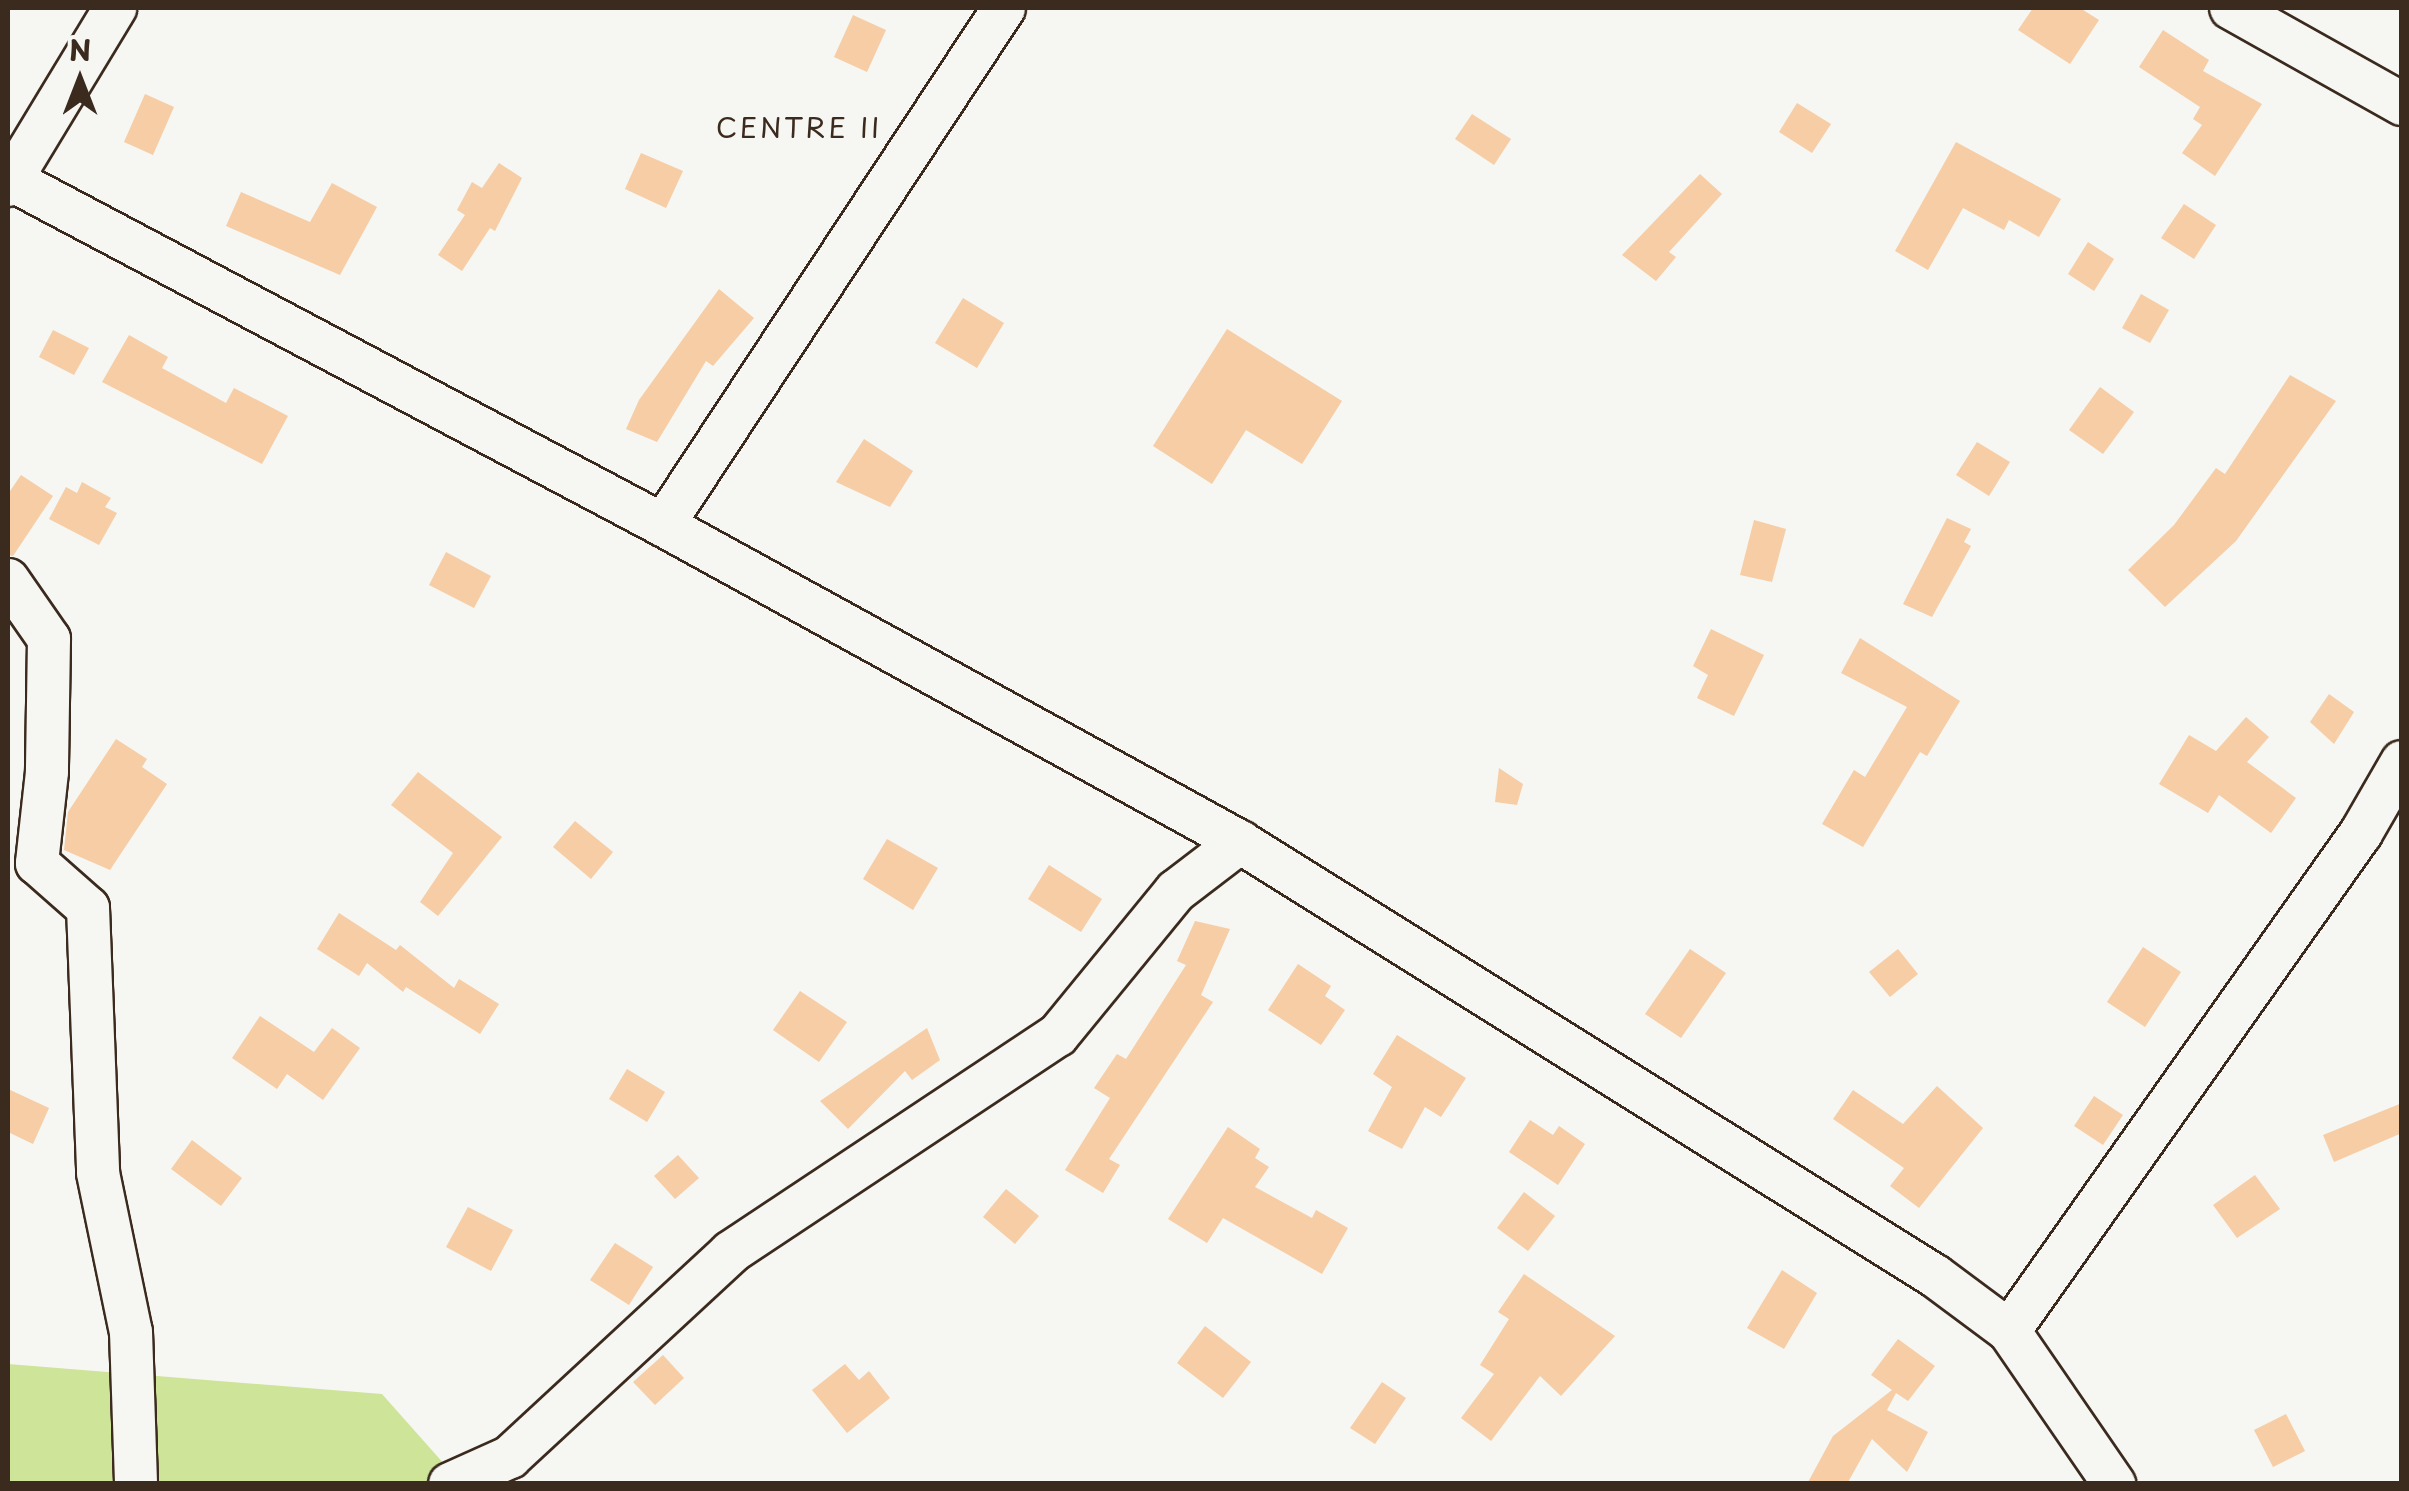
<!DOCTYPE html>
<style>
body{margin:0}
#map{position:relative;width:2409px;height:1491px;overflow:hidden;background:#f6f6f2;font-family:"Playpen Sans",sans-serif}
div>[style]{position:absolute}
.green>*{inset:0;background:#cde499}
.building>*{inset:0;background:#f6cda5}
.roads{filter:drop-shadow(2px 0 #3b2a1e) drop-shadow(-2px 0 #3b2a1e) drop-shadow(0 2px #3b2a1e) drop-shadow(0 -2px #3b2a1e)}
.minor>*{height:42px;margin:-21px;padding:0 21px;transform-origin:21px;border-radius:21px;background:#f6f6f2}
span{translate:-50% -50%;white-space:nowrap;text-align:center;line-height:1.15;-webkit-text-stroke:8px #f6f6f2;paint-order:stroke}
.neighbourhood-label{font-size:28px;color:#3b2a1e;letter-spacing:2.5px}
.frame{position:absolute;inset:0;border:10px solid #3b2a1e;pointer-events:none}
.north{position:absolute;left:30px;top:30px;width:100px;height:100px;-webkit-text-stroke:8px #f6f6f2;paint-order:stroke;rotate:0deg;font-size:28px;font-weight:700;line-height:40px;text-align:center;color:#3b2a1e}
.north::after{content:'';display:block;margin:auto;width:35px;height:45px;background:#3b2a1e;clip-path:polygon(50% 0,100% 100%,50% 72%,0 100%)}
</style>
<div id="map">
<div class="green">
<div style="clip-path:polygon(8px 1364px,382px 1394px,461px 1483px,8px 1483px)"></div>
</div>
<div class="building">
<div style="clip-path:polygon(2033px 8px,2080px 8px,2099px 20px,2070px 64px,2018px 30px)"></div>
<div style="clip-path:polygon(853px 15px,886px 30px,867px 72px,834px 57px)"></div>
<div style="clip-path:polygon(2163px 30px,2209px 60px,2203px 71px,2262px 104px,2215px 176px,2182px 153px,2202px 125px,2193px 119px,2200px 107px,2139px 67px)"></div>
<div style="clip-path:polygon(145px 94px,174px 107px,153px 155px,124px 142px)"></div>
<div style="clip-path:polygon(1797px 103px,1831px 124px,1812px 153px,1779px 132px)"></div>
<div style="clip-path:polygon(1472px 114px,1511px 139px,1494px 165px,1455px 139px)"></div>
<div style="clip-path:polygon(1956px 142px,2061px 199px,2039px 237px,2009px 220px,2004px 230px,1963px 208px,1928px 270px,1895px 251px)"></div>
<div style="clip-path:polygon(641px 153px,683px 171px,666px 208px,625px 189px)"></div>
<div style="clip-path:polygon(499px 163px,522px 178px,495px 231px,490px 228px,462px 271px,438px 255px,465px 215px,457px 210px,472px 182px,482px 188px)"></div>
<div style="clip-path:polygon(1700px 174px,1722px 194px,1669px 252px,1676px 257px,1656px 281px,1622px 255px)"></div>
<div style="clip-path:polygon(332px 183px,377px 207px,340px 275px,226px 226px,241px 192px,310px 222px)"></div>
<div style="clip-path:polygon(2184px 204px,2216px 225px,2194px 259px,2161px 238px)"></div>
<div style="clip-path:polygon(2088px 242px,2114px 259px,2094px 291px,2068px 274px)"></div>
<div style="clip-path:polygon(719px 289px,754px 318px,713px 366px,706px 361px,657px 442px,626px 429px,639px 400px)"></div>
<div style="clip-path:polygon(2141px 294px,2169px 310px,2150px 343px,2122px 328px)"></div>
<div style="clip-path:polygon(963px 298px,1004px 323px,977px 368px,935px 343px)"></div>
<div style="clip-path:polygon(1227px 329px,1342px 401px,1302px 464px,1246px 430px,1212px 484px,1153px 446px)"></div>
<div style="clip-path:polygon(53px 330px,89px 348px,74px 375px,39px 357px)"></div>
<div style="clip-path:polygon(129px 335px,168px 357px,162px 368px,226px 403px,234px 388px,288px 416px,262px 464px,102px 382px)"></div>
<div style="clip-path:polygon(2290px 375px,2336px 401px,2236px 541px,2165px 607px,2128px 570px,2174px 525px,2216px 468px,2225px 474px)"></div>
<div style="clip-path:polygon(2100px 387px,2134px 412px,2103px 454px,2069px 430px)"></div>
<div style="clip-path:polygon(864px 439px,913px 471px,890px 507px,836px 482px)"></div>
<div style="clip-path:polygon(1977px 442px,2010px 462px,1989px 496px,1956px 475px)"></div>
<div style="clip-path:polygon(21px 475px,53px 496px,13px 556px,8px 555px,8px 494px)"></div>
<div style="clip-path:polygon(82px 482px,111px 498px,105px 507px,117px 513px,99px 545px,49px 519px,66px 487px,77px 493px)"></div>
<div style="clip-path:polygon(1947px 518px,1971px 529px,1964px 542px,1971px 546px,1932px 617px,1903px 604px)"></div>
<div style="clip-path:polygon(1754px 520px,1786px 529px,1772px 582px,1740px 575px)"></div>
<div style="clip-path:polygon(446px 552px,491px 576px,474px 608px,429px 585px)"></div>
<div style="clip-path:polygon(1711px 629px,1764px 655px,1734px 716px,1697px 698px,1708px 675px,1693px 666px)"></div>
<div style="clip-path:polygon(1860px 638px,1960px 701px,1927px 756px,1920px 752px,1863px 847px,1822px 824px,1854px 770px,1865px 777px,1907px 707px,1841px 673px)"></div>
<div style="clip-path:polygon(2329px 694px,2354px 712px,2334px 744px,2310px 722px)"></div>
<div style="clip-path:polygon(2246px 717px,2269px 737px,2247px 762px,2296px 798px,2271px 833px,2219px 795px,2208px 813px,2159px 784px,2189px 735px,2216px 751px)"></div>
<div style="clip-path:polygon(116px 739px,147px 759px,142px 767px,167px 784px,110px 870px,64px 850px,68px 812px)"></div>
<div style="clip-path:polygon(1499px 768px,1523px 784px,1517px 805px,1495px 802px)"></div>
<div style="clip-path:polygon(418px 772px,502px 837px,438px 916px,420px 902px,453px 853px,391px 805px)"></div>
<div style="clip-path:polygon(575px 821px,613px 852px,591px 879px,553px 847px)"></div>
<div style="clip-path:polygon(887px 839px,938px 868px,913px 910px,863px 879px)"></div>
<div style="clip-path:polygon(1049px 865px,1102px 899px,1081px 932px,1028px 899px)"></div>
<div style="clip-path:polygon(339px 913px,396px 950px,400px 945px,454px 988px,459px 979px,499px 1004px,480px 1034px,406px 987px,403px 992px,367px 963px,359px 976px,317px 949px)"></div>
<div style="clip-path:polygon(1195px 921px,1230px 929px,1201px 995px,1213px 1002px,1109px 1159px,1120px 1165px,1103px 1193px,1065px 1170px,1110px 1098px,1094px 1088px,1117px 1054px,1126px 1059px,1186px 965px,1177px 961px)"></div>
<div style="clip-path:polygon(2143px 947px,2181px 972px,2145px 1027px,2107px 1002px)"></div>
<div style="clip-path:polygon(1690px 949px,1726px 973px,1681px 1038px,1645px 1014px)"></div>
<div style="clip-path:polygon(1898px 949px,1918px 974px,1890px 997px,1869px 972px)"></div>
<div style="clip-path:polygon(1298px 964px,1331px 986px,1325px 996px,1345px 1010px,1321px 1045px,1268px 1010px)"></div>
<div style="clip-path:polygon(800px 991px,847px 1022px,819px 1062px,773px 1030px)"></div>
<div style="clip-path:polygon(260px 1016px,314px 1052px,332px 1028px,360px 1048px,323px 1100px,287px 1074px,277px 1089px,232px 1058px)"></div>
<div style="clip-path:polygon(927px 1028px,940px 1060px,912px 1080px,905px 1071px,848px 1129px,820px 1101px)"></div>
<div style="clip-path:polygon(1397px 1035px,1466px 1078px,1441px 1117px,1425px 1107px,1402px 1149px,1368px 1131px,1392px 1087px,1373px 1074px)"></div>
<div style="clip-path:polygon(627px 1069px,665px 1092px,647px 1122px,609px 1099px)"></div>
<div style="clip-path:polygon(1937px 1086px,1983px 1128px,1919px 1208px,1890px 1186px,1904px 1168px,1833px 1119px,1853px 1090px,1903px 1124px)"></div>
<div style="clip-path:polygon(8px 1089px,49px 1108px,33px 1144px,8px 1132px)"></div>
<div style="clip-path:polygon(2094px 1096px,2123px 1115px,2103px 1145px,2074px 1126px)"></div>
<div style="clip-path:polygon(2402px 1103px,2402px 1133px,2334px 1162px,2323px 1135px)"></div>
<div style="clip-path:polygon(1530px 1120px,1553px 1135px,1559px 1126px,1585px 1144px,1558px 1185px,1509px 1152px)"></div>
<div style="clip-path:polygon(1228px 1127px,1260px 1149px,1255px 1158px,1269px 1167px,1255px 1187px,1312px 1218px,1316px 1210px,1348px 1228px,1322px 1274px,1223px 1218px,1207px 1243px,1168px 1219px)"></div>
<div style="clip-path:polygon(192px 1140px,242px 1178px,221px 1206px,171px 1169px)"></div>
<div style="clip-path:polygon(678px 1155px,699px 1178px,675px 1199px,654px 1176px)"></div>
<div style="clip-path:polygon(2255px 1175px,2280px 1209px,2237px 1238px,2213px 1205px)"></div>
<div style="clip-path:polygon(1006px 1189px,1039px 1216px,1015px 1244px,983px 1217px)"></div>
<div style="clip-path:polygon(1524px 1192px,1555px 1216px,1528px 1251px,1497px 1228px)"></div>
<div style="clip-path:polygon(468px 1207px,513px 1230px,491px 1271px,446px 1247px)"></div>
<div style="clip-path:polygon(615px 1243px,653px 1267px,629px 1305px,590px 1280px)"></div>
<div style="clip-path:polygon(1782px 1270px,1817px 1293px,1784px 1349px,1747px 1328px)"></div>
<div style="clip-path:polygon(1524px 1274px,1615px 1336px,1561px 1396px,1540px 1376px,1491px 1441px,1461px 1418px,1494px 1374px,1480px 1365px,1509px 1319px,1498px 1312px)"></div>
<div style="clip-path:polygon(1205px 1326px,1251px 1362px,1223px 1398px,1177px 1363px)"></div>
<div style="clip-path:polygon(1898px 1339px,1935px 1366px,1908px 1401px,1896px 1393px,1887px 1410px,1928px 1432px,1907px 1472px,1872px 1439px,1847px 1484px,1807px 1484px,1833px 1436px,1892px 1390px,1871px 1375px)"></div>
<div style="clip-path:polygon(663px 1355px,684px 1378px,655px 1405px,633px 1382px)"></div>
<div style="clip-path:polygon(845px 1364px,859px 1380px,869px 1371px,890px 1398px,847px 1433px,812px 1390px)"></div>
<div style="clip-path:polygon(1382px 1382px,1406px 1398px,1375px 1444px,1350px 1428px)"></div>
<div style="clip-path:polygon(2286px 1414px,2305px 1451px,2273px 1467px,2254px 1430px)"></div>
</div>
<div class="roads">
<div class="minor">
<div style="left:2231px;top:8px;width:196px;rotate:29.3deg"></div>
<div style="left:8px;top:178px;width:741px;rotate:27.91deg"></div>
<div style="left:663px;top:525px;width:658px;rotate:28.78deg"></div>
<div style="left:1240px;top:842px;width:819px;rotate:31.98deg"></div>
<div style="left:1935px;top:1276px;width:92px;rotate:36.6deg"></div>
<div style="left:2009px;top:1331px;width:186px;rotate:55.5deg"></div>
<div style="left:8px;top:185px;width:207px;rotate:-58.8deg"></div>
<div style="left:663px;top:525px;width:619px;rotate:-56.59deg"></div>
<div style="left:8px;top:580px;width:72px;rotate:55.2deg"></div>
<div style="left:49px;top:639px;width:133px;rotate:90.9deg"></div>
<div style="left:47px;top:772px;width:92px;rotate:96.3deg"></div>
<div style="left:37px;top:863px;width:68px;rotate:41.4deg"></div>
<div style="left:88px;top:908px;width:265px;rotate:87.8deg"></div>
<div style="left:98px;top:1173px;width:162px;rotate:78.3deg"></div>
<div style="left:131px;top:1332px;width:152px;rotate:88.1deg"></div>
<div style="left:2009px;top:1331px;width:610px;rotate:-54.75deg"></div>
<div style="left:2361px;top:833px;width:82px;rotate:-60deg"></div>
<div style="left:450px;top:1484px;width:66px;rotate:-24.2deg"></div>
<div style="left:510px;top:1457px;width:301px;rotate:-42.8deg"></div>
<div style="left:731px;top:1252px;width:392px;rotate:-33.6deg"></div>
<div style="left:1058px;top:1035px;width:186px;rotate:-50.7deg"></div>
<div style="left:1176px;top:891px;width:81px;rotate:-37.4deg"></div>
</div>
</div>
<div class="neighbourhood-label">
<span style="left:799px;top:127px">CENTRE II</span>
</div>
<div class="frame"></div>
<div class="north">N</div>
</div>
